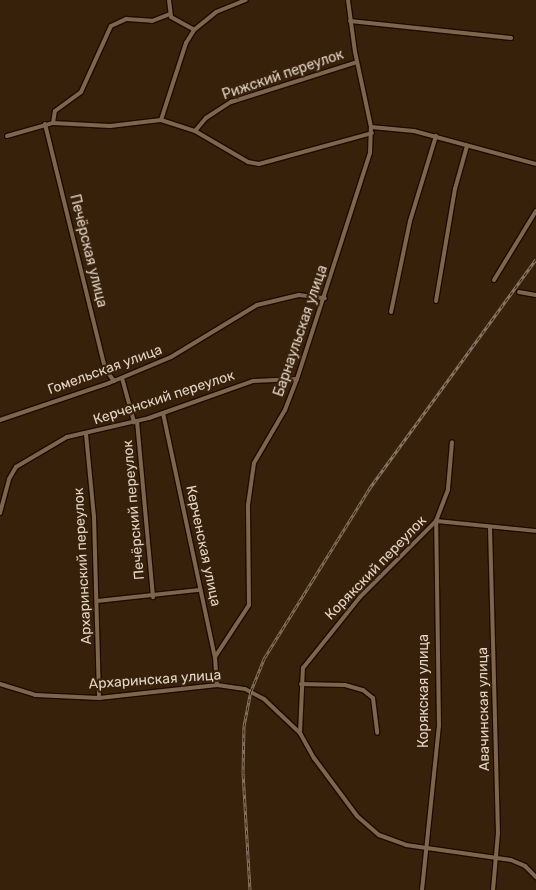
<!DOCTYPE html>
<meta charset="utf-8">
<style>
body{margin:0}
#map{position:relative;width:536px;height:890px;overflow:hidden;background:#37210b;font-family:Rubik,sans-serif}
div>[style]{position:absolute}
.roads{filter:drop-shadow(1px 0 #1e0a00) drop-shadow(-1px 0 #1e0a00) drop-shadow(0 1px #1e0a00) drop-shadow(0 -1px #1e0a00)}
.minor>*{height:4px;margin:-2px;padding:0 2px;transform-origin:2px;border-radius:2px;background:#7e654d}
.rail>*{height:3px;margin-top:-1.5px;transform-origin:0;background:repeating-linear-gradient(90deg,#37210b 0 4px,#867361 0 8px);box-sizing:border-box;border-block:1px solid #867361}
span{translate:-50% -50%;white-space:nowrap;text-align:center;line-height:1.15;-webkit-text-stroke:4.5px #37210b;paint-order:stroke}
.street-label{font-size:14px;color:#e3d4c7}
</style>
<div id="map">
<div class="roads">
<div class="minor">
<div style="left:169px;top:0;width:17px;rotate:83deg"></div>
<div style="left:171px;top:17px;width:26px;rotate:29deg"></div>
<div style="left:350px;top:21px;width:162px;rotate:6deg"></div>
<div style="left:161px;top:120px;width:81px;rotate:-72deg"></div>
<div style="left:186px;top:43px;width:15px;rotate:-58deg"></div>
<div style="left:194px;top:30px;width:28px;rotate:-39deg"></div>
<div style="left:216px;top:12px;width:32px;rotate:-22deg"></div>
<div style="left:53px;top:123px;width:12px;rotate:-81deg"></div>
<div style="left:55px;top:111px;width:32px;rotate:-36deg"></div>
<div style="left:81px;top:92px;width:72px;rotate:-65.6deg"></div>
<div style="left:111px;top:26px;width:17px;rotate:-25deg"></div>
<div style="left:126px;top:19px;width:26px;rotate:4deg"></div>
<div style="left:152px;top:21px;width:19px;rotate:-21deg"></div>
<div style="left:45px;top:124px;width:252px;rotate:76.2deg"></div>
<div style="left:105px;top:369px;width:15px;rotate:53deg"></div>
<div style="left:371px;top:127px;width:43px;rotate:5.3deg"></div>
<div style="left:414px;top:131px;width:126px;rotate:15.1deg"></div>
<div style="left:195px;top:131px;width:17px;rotate:-50deg"></div>
<div style="left:206px;top:118px;width:30px;rotate:-33deg"></div>
<div style="left:231px;top:102px;width:132px;rotate:-17.6deg"></div>
<div style="left:7px;top:136px;width:48px;rotate:-15.8deg"></div>
<div style="left:53px;top:123px;width:57px;rotate:3deg"></div>
<div style="left:110px;top:126px;width:51px;rotate:-6.7deg"></div>
<div style="left:161px;top:120px;width:36px;rotate:18deg"></div>
<div style="left:195px;top:131px;width:61px;rotate:30.3deg"></div>
<div style="left:248px;top:162px;width:11px;rotate:10deg"></div>
<div style="left:259px;top:164px;width:117px;rotate:-15.3deg"></div>
<div style="left:494px;top:280px;width:81px;rotate:-58.7deg"></div>
<div style="left:519px;top:292px;width:17px;rotate:10deg"></div>
<div style="left:436px;top:301px;width:114px;rotate:-80.4deg"></div>
<div style="left:455px;top:189px;width:45px;rotate:-74.4deg"></div>
<div style="left:391px;top:312px;width:93px;rotate:-78.2deg"></div>
<div style="left:410px;top:221px;width:89px;rotate:-73deg"></div>
<div style="left:122px;top:378px;width:46px;rotate:74.7deg"></div>
<div style="left:163px;top:413px;width:249px;rotate:78deg"></div>
<div style="left:215px;top:657px;width:28px;rotate:86deg"></div>
<div style="left:0;top:420px;width:115px;rotate:-18.7deg"></div>
<div style="left:109px;top:383px;width:67px;rotate:-22.8deg"></div>
<div style="left:171px;top:357px;width:100px;rotate:-31.2deg"></div>
<div style="left:257px;top:305px;width:43px;rotate:-13.4deg"></div>
<div style="left:299px;top:295px;width:26px;rotate:7deg"></div>
<div style="left:137px;top:421px;width:177px;rotate:84.8deg"></div>
<div style="left:86px;top:434px;width:83px;rotate:84.5deg"></div>
<div style="left:94px;top:517px;width:181px;rotate:88.4deg"></div>
<div style="left:0;top:513px;width:35px;rotate:-75deg"></div>
<div style="left:9px;top:479px;width:14px;rotate:-60deg"></div>
<div style="left:16px;top:467px;width:59px;rotate:-30.5deg"></div>
<div style="left:67px;top:437px;width:84px;rotate:-13deg"></div>
<div style="left:149px;top:418px;width:110px;rotate:-19.6deg"></div>
<div style="left:253px;top:381px;width:44px;rotate:-2.6deg"></div>
<div style="left:490px;top:528px;width:305px;rotate:88.5deg"></div>
<div style="left:498px;top:833px;width:57px;rotate:95deg"></div>
<div style="left:97px;top:601px;width:103px;rotate:-6.2deg"></div>
<div style="left:215px;top:657px;width:62px;rotate:-56.8deg"></div>
<div style="left:249px;top:605px;width:100px;rotate:-90.6deg"></div>
<div style="left:248px;top:505px;width:42px;rotate:-81.9deg"></div>
<div style="left:254px;top:463px;width:61px;rotate:-59.7deg"></div>
<div style="left:285px;top:410px;width:33px;rotate:-69deg"></div>
<div style="left:297px;top:379px;width:237px;rotate:-72.1deg"></div>
<div style="left:370px;top:153px;width:26px;rotate:-88deg"></div>
<div style="left:371px;top:127px;width:77px;rotate:-102deg"></div>
<div style="left:355px;top:52px;width:52px;rotate:-97.7deg"></div>
<div style="left:0;top:684px;width:37px;rotate:17deg"></div>
<div style="left:35px;top:695px;width:64px;rotate:2.7deg"></div>
<div style="left:99px;top:698px;width:119px;rotate:-6.3deg"></div>
<div style="left:217px;top:685px;width:28px;rotate:8deg"></div>
<div style="left:245px;top:689px;width:21px;rotate:28deg"></div>
<div style="left:264px;top:699px;width:50px;rotate:43.4deg"></div>
<div style="left:300px;top:733px;width:29px;rotate:61deg"></div>
<div style="left:314px;top:758px;width:72px;rotate:53.4deg"></div>
<div style="left:357px;top:816px;width:29px;rotate:41deg"></div>
<div style="left:379px;top:835px;width:29px;rotate:20deg"></div>
<div style="left:406px;top:845px;width:106px;rotate:8.1deg"></div>
<div style="left:511px;top:860px;width:15px;rotate:23deg"></div>
<div style="left:525px;top:866px;width:16px;rotate:45deg"></div>
<div style="left:301px;top:684px;width:44px;rotate:1.3deg"></div>
<div style="left:345px;top:685px;width:19px;rotate:16deg"></div>
<div style="left:363px;top:690px;width:13px;rotate:39deg"></div>
<div style="left:373px;top:698px;width:35px;rotate:83deg"></div>
<div style="left:300px;top:733px;width:65px;rotate:-87.4deg"></div>
<div style="left:303px;top:668px;width:91px;rotate:-51.2deg"></div>
<div style="left:360px;top:597px;width:107px;rotate:-45deg"></div>
<div style="left:436px;top:521px;width:34px;rotate:-69deg"></div>
<div style="left:448px;top:489px;width:47px;rotate:-85.1deg"></div>
<div style="left:422px;top:890px;width:165px;rotate:-84.1deg"></div>
<div style="left:439px;top:726px;width:205px;rotate:-90.8deg"></div>
<div style="left:436px;top:521px;width:100px;rotate:5.7deg"></div>
</div>
</div>
<div class="rail">
<div style="left:250px;top:890px;width:117px;rotate:-93.4deg"></div>
<div style="left:243px;top:773px;width:47px;rotate:-88.8deg"></div>
<div style="left:244px;top:726px;width:36px;rotate:-79deg"></div>
<div style="left:251px;top:691px;width:37px;rotate:-68deg"></div>
<div style="left:265px;top:657px;width:198px;rotate:-58.2deg"></div>
<div style="left:369px;top:489px;width:284px;rotate:-54deg"></div>
</div>
<div class="street-label">
<span style="left:283px;top:75px;rotate:-19deg">Рижский переулок</span>
<span style="left:88px;top:251px;rotate:76deg">Печёрская улица</span>
<span style="left:301px;top:331px;rotate:-71deg">Барнаульская улица</span>
<span style="left:105px;top:370px;rotate:-20deg">Гомельская улица</span>
<span style="left:164px;top:398px;rotate:-18deg">Керченский переулок</span>
<span style="left:134px;top:510px;rotate:-95deg">Печёрский переулок</span>
<span style="left:203px;top:546px;rotate:78deg">Керченская улица</span>
<span style="left:83px;top:566px;rotate:-93deg">Архаринский переулок</span>
<span style="left:376px;top:568px;rotate:-46deg">Корякский переулок</span>
<span style="left:155px;top:680px;rotate:-4deg">Архаринская улица</span>
<span style="left:424px;top:691px;rotate:-90deg">Корякская улица</span>
<span style="left:484px;top:709px;rotate:-91deg">Авачинская улица</span>
</div>
</div>
